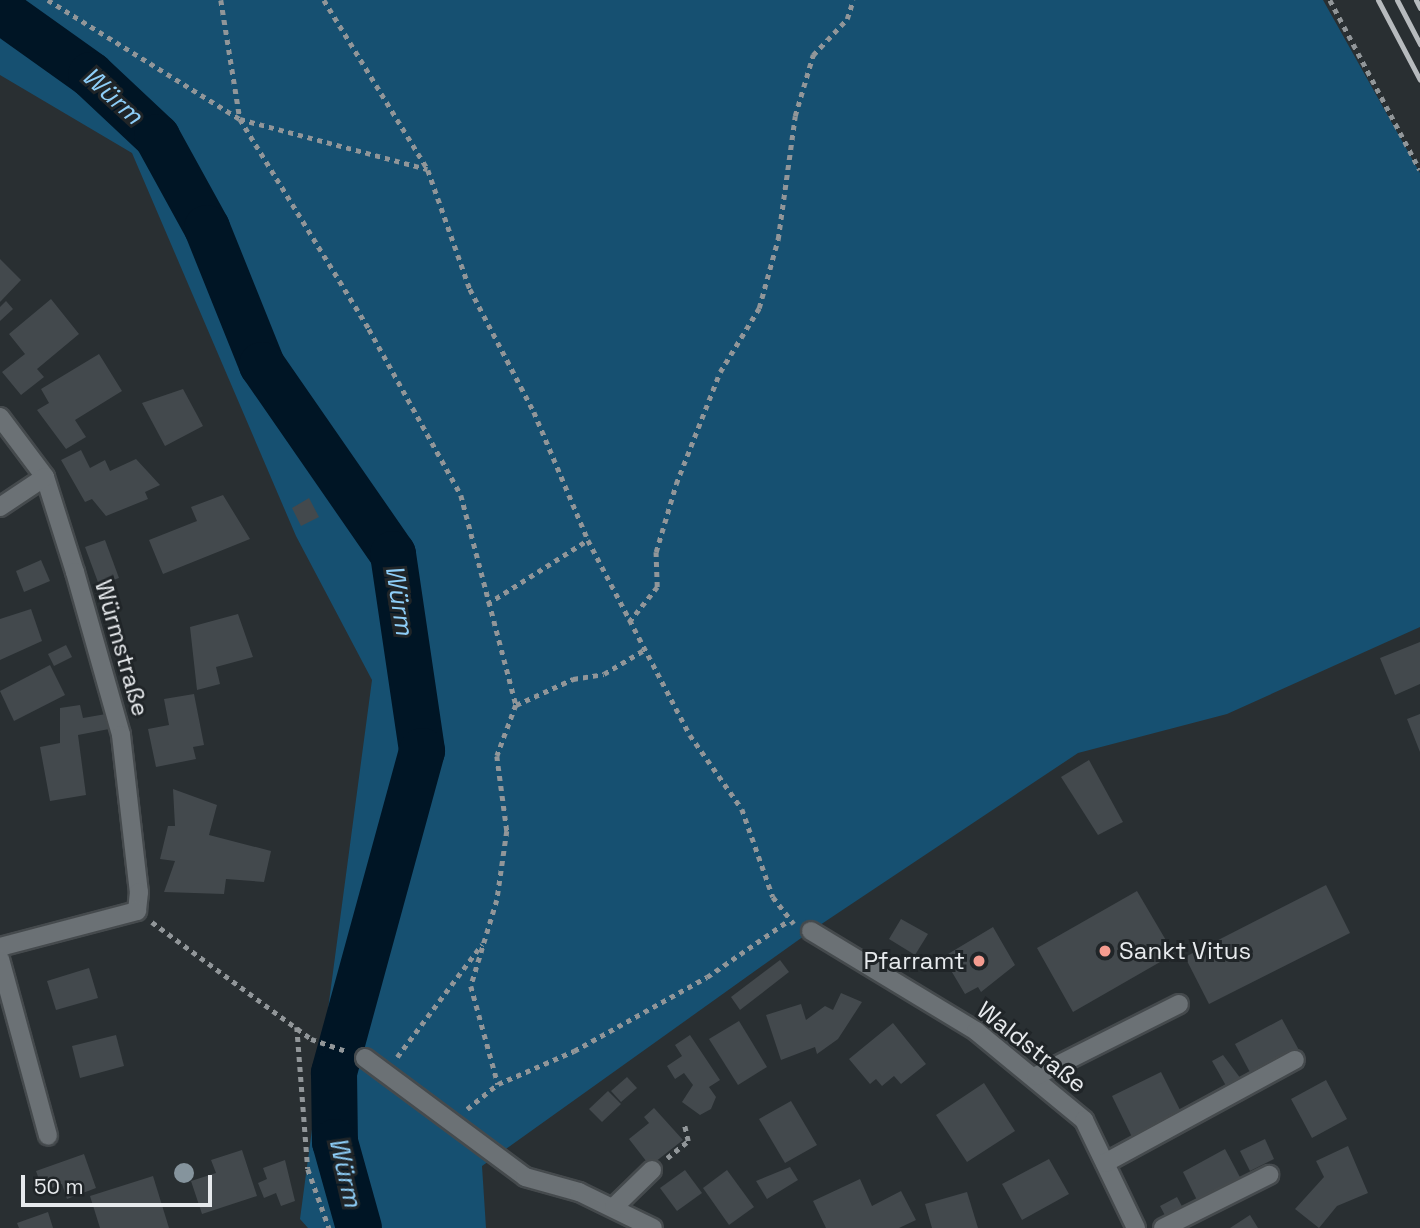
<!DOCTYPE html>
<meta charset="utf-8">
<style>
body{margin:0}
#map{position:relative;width:1420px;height:1228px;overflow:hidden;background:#292f32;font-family:"Space Grotesk",sans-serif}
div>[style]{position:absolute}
.green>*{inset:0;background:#165071}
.river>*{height:46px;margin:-23px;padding:0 23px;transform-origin:23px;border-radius:23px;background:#001525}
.building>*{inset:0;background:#43494d}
.path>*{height:4.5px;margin-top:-2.25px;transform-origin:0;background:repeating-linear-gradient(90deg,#919699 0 5px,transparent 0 10px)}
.roads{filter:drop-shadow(2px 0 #454a4d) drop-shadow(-2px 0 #454a4d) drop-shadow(0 2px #454a4d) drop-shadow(0 -2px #454a4d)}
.minor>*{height:18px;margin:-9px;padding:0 9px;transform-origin:9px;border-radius:9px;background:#6b7175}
.rail>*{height:5px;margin:-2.5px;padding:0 2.5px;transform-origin:2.5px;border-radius:2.5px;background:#b7bbbe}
.trees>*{width:20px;height:20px;margin:-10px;border-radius:50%;background:#85949d}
.dots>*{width:19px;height:19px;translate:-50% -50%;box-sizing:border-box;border:4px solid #202528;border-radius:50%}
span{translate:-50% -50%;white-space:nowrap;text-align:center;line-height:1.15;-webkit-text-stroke:6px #202528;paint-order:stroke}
.street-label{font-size:24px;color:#e7eaed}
.poi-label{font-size:24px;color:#e7eaed}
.left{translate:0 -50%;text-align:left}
.right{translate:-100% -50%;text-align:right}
.water-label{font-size:26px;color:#8ecef8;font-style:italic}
.scale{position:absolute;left:21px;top:1175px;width:191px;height:32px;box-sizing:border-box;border:4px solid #e7eaed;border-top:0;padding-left:9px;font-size:21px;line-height:24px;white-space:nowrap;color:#e7eaed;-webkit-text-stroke:5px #202528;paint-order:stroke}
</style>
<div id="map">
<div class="green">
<div style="clip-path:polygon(0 0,1323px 0,1420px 173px,1420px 627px,1227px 714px,1078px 753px,811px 931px,482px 1166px,486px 1228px,308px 1228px,300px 1219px,372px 680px,296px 536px,132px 153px,0 75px)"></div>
</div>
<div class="river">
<div style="left:0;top:10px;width:112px;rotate:35.5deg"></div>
<div style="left:91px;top:75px;width:91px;rotate:43.2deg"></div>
<div style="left:157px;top:137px;width:104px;rotate:61.2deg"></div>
<div style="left:207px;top:228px;width:148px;rotate:68.1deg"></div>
<div style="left:262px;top:365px;width:230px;rotate:55.3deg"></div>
<div style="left:393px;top:554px;width:199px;rotate:81.6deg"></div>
<div style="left:422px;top:751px;width:334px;rotate:105.3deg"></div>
<div style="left:334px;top:1073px;width:69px;rotate:89.2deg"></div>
<div style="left:335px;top:1142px;width:89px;rotate:74.4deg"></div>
</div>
<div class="building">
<div style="clip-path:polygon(0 259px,21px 280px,0 302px)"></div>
<div style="clip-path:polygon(51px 299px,79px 334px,37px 369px,44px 377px,21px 395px,2px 372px,25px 354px,9px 334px)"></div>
<div style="clip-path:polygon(6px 301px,13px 309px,0 321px,0 307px)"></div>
<div style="clip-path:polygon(99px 354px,122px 391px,75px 420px,86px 437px,66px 449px,37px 410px,49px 403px,41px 389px)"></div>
<div style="clip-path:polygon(183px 389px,203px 426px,165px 446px,142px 403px)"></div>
<div style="clip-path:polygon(81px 450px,90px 468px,105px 460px,110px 471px,136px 459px,160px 485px,145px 492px,148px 499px,106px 516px,92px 499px,85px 502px,61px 460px)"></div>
<div style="clip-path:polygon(223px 495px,250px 539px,163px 574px,149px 540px,197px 521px,191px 507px)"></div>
<div style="clip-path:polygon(309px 498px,319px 517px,301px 526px,292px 508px)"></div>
<div style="clip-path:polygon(105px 540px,119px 578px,99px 585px,85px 547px)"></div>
<div style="clip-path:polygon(41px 560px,50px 581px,24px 592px,16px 571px)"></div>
<div style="clip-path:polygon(31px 609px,42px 641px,0 660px,0 619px)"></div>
<div style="clip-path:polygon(238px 614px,253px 657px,216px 667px,220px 684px,197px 690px,190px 627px)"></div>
<div style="clip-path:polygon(1420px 642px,1420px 684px,1395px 695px,1380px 658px)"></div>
<div style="clip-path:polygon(66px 645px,72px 657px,54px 666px,48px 654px)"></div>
<div style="clip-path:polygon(50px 665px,65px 695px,14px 721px,0 691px)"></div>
<div style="clip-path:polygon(194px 694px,204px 745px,193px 747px,196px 759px,156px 767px,148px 729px,169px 725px,164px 699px)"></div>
<div style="clip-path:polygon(80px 705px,83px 718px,106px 714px,109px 729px,78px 735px,86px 795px,50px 801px,40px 747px,60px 743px,60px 708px)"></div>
<div style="clip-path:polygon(1420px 714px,1420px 752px,1407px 719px)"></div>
<div style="clip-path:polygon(1089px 760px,1123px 822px,1098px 835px,1061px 777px)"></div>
<div style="clip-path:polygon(173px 789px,217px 805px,209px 835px,271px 851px,264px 882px,226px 879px,224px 894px,164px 892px,175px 861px,160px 859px,168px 826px,175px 826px)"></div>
<div style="clip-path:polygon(1326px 885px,1350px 933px,1209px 1004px,1185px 957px)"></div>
<div style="clip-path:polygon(1137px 891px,1174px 954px,1073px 1012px,1037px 948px)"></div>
<div style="clip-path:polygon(901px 919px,928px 934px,915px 955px,889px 939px)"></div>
<div style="clip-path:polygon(993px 927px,1015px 965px,981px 992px,978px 987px,965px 994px,943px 957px)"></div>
<div style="clip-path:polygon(780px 960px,789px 972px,740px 1010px,731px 997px)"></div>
<div style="clip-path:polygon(89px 968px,98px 998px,56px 1010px,47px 981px)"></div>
<div style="clip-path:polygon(841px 993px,862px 1002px,838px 1039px,817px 1054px,815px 1047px,781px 1060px,766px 1015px,801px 1004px,806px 1020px,825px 1006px,833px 1010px)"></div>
<div style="clip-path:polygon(1282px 1019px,1300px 1052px,1253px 1078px,1235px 1044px)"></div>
<div style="clip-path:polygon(739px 1021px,767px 1067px,738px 1085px,709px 1039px)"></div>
<div style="clip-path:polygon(893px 1023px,926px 1064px,901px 1084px,894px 1076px,882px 1086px,876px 1079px,870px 1084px,849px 1059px)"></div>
<div style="clip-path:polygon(116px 1035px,124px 1066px,80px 1078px,72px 1046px)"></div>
<div style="clip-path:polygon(690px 1035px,720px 1080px,709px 1087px,716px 1097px,711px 1109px,700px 1115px,682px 1102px,693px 1085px,684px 1073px,675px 1079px,667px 1066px,682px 1056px,675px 1045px)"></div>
<div style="clip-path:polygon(1223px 1055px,1244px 1083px,1229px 1091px,1212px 1061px)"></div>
<div style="clip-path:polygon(1161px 1072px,1183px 1116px,1134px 1141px,1112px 1096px)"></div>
<div style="clip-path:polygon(627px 1077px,637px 1088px,621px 1102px,611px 1091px)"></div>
<div style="clip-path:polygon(1326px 1080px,1347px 1119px,1312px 1138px,1291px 1099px)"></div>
<div style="clip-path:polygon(984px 1083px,1015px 1131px,967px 1162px,936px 1115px)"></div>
<div style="clip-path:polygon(608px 1091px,621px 1104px,602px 1122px,589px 1109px)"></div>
<div style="clip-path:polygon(791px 1101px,817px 1145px,785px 1163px,759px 1119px)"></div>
<div style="clip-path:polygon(654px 1108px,683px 1140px,650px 1166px,629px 1139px,649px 1123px,644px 1117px)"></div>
<div style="clip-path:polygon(1265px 1139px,1274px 1159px,1250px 1171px,1240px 1151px)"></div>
<div style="clip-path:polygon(1348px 1146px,1368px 1193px,1337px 1206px,1319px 1228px,1295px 1209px,1324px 1177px,1316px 1161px)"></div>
<div style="clip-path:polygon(1225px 1149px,1242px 1181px,1199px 1204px,1183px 1172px)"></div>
<div style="clip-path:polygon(242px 1150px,257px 1196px,202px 1214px,191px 1181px,216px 1173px,211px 1160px)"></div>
<div style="clip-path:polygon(84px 1154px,96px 1188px,67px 1199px,62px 1184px,43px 1191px,36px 1171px)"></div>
<div style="clip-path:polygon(1049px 1159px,1069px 1194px,1022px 1220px,1002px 1184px)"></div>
<div style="clip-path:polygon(285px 1160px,295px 1201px,281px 1206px,276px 1193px,264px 1198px,258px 1183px,267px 1179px,263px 1168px)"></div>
<div style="clip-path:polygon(790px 1167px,798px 1180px,767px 1199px,756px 1181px)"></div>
<div style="clip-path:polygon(685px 1170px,702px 1193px,677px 1211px,660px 1188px)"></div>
<div style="clip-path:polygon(727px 1170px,754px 1207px,729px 1225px,703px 1188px)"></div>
<div style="clip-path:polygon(153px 1176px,169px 1228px,100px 1228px,90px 1196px)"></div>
<div style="clip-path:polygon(860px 1179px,872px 1206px,901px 1191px,916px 1220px,899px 1228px,826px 1228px,813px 1201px)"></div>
<div style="clip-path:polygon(967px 1192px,978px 1228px,932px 1228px,925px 1204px)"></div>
<div style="clip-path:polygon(1177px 1197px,1185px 1212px,1168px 1221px,1160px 1206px)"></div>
<div style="clip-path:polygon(48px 1212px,53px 1228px,19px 1228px,17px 1223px)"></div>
<div style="clip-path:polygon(1250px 1215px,1258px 1228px,1230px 1228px)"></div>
</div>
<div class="path">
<div style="left:48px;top:0;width:226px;rotate:31.8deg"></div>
<div style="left:240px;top:119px;width:194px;rotate:15deg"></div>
<div style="left:221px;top:0;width:121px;rotate:80.9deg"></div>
<div style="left:240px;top:119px;width:246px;rotate:58.4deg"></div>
<div style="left:369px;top:329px;width:190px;rotate:61deg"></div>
<div style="left:461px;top:495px;width:217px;rotate:75.3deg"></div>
<div style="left:516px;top:705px;width:54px;rotate:110.4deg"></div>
<div style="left:497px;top:756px;width:76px;rotate:82.4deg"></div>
<div style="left:507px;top:831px;width:70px;rotate:98.2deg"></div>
<div style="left:497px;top:900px;width:90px;rotate:106.8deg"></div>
<div style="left:471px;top:986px;width:102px;rotate:74.6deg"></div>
<div style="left:324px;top:0;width:199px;rotate:58.5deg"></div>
<div style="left:428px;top:170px;width:126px;rotate:70.6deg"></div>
<div style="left:470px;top:289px;width:139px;rotate:62.5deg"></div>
<div style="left:534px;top:412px;width:139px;rotate:67.1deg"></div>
<div style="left:588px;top:540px;width:220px;rotate:62.4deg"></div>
<div style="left:690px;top:735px;width:90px;rotate:54.9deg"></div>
<div style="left:742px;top:809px;width:93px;rotate:70.6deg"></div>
<div style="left:773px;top:897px;width:34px;rotate:52deg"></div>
<div style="left:1330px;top:0;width:192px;rotate:62.1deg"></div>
<div style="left:487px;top:604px;width:120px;rotate:-32.4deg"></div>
<div style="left:629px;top:622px;width:45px;rotate:-51.3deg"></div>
<div style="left:657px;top:587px;width:35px;rotate:-92deg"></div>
<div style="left:656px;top:552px;width:71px;rotate:-73.6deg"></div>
<div style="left:676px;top:484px;width:120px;rotate:-68.6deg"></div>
<div style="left:720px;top:372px;width:75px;rotate:-58.6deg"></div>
<div style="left:759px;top:308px;width:72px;rotate:-74.6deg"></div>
<div style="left:778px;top:239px;width:124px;rotate:-82.1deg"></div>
<div style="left:795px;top:116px;width:64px;rotate:-73.6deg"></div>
<div style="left:813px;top:55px;width:50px;rotate:-46.6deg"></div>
<div style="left:847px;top:19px;width:20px;rotate:-72deg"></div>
<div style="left:516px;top:705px;width:63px;rotate:-24.5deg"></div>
<div style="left:573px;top:679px;width:31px;rotate:-9deg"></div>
<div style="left:604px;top:674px;width:47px;rotate:-31deg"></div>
<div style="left:152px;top:922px;width:197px;rotate:36.3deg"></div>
<div style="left:311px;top:1039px;width:39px;rotate:19deg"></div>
<div style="left:297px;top:1027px;width:142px;rotate:85.6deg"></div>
<div style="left:308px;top:1169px;width:63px;rotate:70.4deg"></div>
<div style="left:397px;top:1057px;width:141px;rotate:-53deg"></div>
<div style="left:467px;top:1109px;width:40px;rotate:-39deg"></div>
<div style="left:498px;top:1084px;width:83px;rotate:-23.5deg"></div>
<div style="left:574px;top:1051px;width:152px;rotate:-29.1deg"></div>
<div style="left:707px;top:977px;width:98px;rotate:-34.7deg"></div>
<div style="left:667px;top:1158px;width:27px;rotate:-39deg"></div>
<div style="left:688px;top:1141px;width:18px;rotate:-103deg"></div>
</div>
<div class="roads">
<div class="minor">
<div style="left:0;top:417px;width:75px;rotate:53.1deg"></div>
<div style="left:45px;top:477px;width:100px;rotate:72.5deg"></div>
<div style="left:75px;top:572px;width:169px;rotate:74.2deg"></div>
<div style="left:121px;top:735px;width:158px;rotate:83.5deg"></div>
<div style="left:139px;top:892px;width:19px;rotate:96deg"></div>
<div style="left:137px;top:911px;width:142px;rotate:165.3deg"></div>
<div style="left:0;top:507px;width:54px;rotate:-33.7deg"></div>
<div style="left:811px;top:931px;width:193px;rotate:31.2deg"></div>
<div style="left:976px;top:1031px;width:140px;rotate:39.5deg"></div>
<div style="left:1084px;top:1120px;width:120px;rotate:64.3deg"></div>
<div style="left:0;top:959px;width:183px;rotate:74.8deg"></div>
<div style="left:365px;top:1058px;width:199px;rotate:36.6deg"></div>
<div style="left:525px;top:1177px;width:56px;rotate:15.5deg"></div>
<div style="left:579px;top:1192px;width:82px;rotate:25.9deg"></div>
<div style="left:1036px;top:1076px;width:160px;rotate:-26.7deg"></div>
<div style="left:1105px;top:1163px;width:216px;rotate:-28.5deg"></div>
<div style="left:614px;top:1207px;width:53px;rotate:-44.2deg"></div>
<div style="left:1163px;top:1228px;width:119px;rotate:-26.6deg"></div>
</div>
</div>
<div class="rail">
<div style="left:1378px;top:0;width:90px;rotate:62.3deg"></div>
<div style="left:1397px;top:0;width:50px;rotate:62.4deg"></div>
<div style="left:1416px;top:0;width:9px;rotate:63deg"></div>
</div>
<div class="trees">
<div style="left:184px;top:1173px"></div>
</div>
<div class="dots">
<div style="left:1105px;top:951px;background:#f59c90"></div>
<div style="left:979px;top:961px;background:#f59c90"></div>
</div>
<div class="street-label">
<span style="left:122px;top:648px;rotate:74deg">Würmstraße</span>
<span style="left:1032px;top:1047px;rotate:38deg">Waldstraße</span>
</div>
<div class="poi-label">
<span class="left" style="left:1119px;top:951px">Sankt Vitus</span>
<span class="right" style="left:965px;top:961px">Pfarramt</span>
</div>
<div class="water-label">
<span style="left:112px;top:96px;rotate:42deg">Würm</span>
<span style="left:399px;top:600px;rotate:81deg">Würm</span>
<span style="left:345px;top:1172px;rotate:77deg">Würm</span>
</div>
<div class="scale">50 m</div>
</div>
